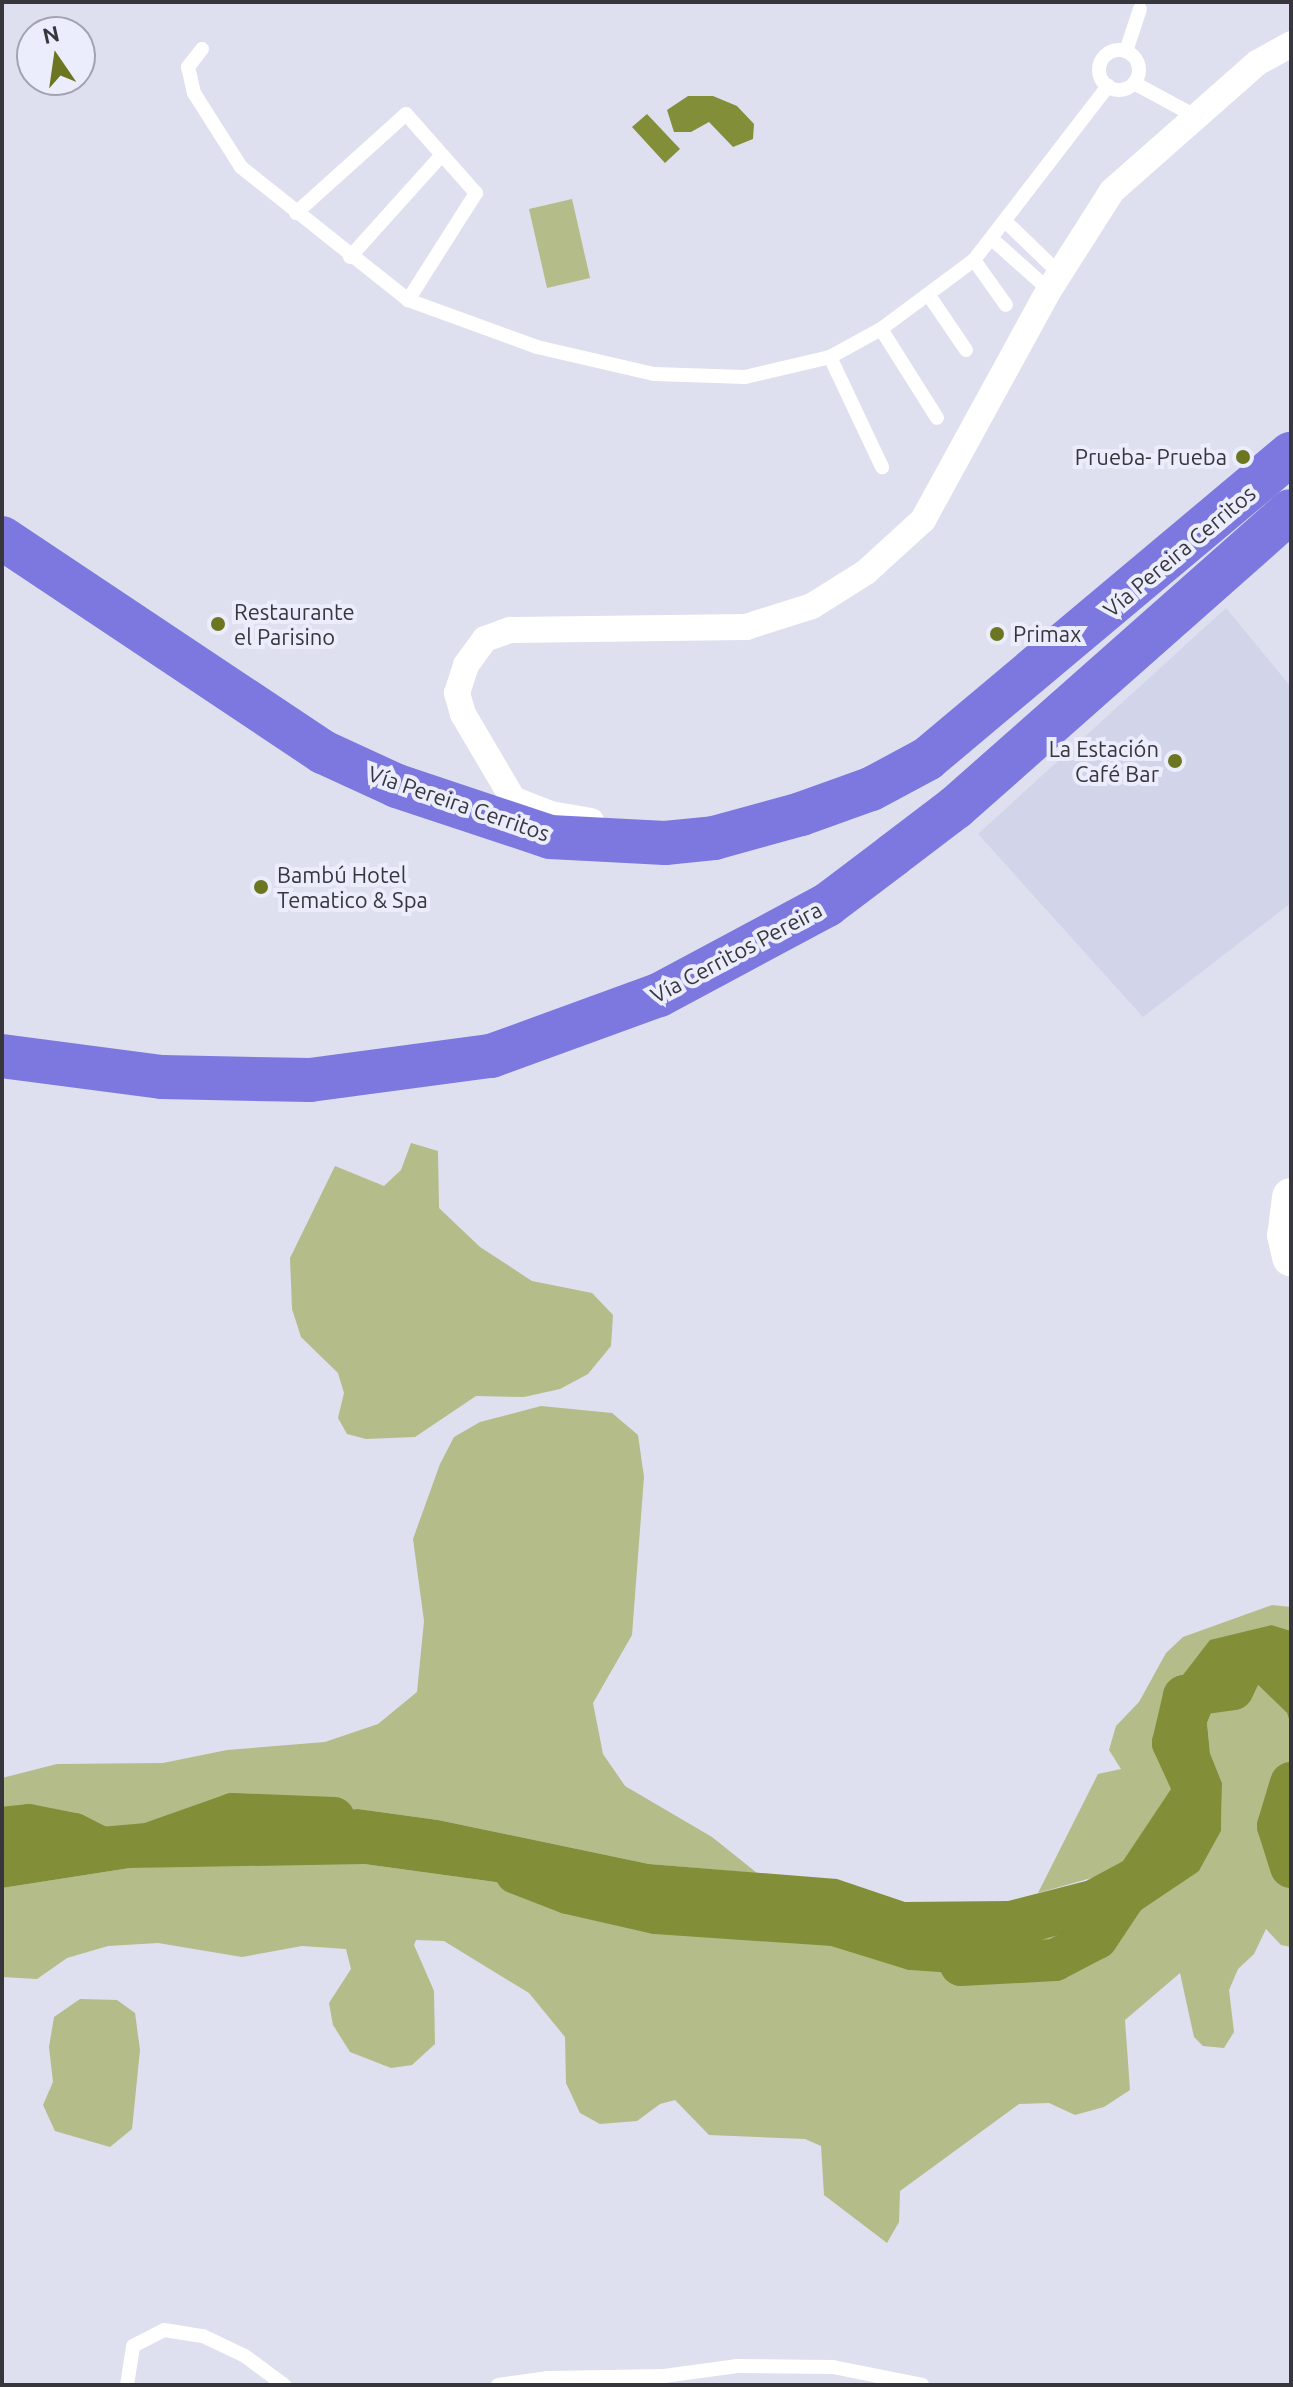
<!DOCTYPE html>
<meta charset="utf-8">
<style>
body{margin:0}
#map{position:relative;width:1293px;height:2387px;overflow:hidden;background:#dedfef;font-family:Ubuntu,sans-serif}
div>[style]{position:absolute}
.built>*{inset:0;background:#d2d4ea}
.green>*{inset:0;background:#b4bc89}
.water>*{inset:0;background:#838e38}
.river>*{height:42px;margin:-21px;padding:0 21px;transform-origin:21px;border-radius:21px;background:#838e38}
.lane>*{height:14px;margin:-7px;padding:0 7px;transform-origin:7px;border-radius:7px;background:#fff}
.lane>.ring{margin:-7px;padding:0;box-sizing:content-box;background:none;border:14px solid #fff;border-radius:50%}
.street>*{height:26px;margin:-13px;padding:0 13px;transform-origin:13px;border-radius:13px;background:#fff}
.secondary>*{height:38px;margin:-19px;padding:0 19px;transform-origin:19px;border-radius:19px;background:#fff}
.highway>*{height:44px;margin:-22px;padding:0 22px;transform-origin:22px;border-radius:22px;background:#7c78df}
.dots>*{width:22px;height:22px;translate:-50% -50%;box-sizing:border-box;border:4px solid #ebedfc;border-radius:50%}
span{translate:-50% -50%;white-space:nowrap;text-align:center;line-height:1.15;-webkit-text-stroke:8px #ebedfc;paint-order:stroke}
.poi-label{font-size:22px;color:#36363c}
.right{translate:-100% -50%;text-align:right}
.left{translate:0 -50%;text-align:left}
.street-label{font-size:22px;color:#36363c}
.frame{position:absolute;inset:0;border:4px solid #36363c;pointer-events:none}
.north{position:absolute;left:16px;top:16px;width:80px;height:80px;box-sizing:border-box;background:#ebedfc;border:2px solid #a3a4af;border-radius:50%;rotate:347deg;font-size:22px;font-weight:700;line-height:32px;text-align:center;color:#36363c}
.north::after{content:'';display:block;margin:auto;width:28px;height:36px;background:#6c7621;clip-path:polygon(50% 0,100% 100%,50% 72%,0 100%)}
</style>
<div id="map">
<div class="built">
<div style="clip-path:polygon(1226px 608px,1291px 687px,1291px 903px,1143px 1017px,978px 834px)"></div>
</div>
<div class="green">
<div style="clip-path:polygon(572px 199px,590px 278px,547px 288px,529px 209px)"></div>
<div style="clip-path:polygon(411px 1143px,438px 1151px,439px 1208px,480px 1247px,532px 1281px,592px 1293px,613px 1315px,611px 1346px,588px 1374px,560px 1389px,524px 1397px,476px 1396px,415px 1437px,366px 1439px,347px 1434px,338px 1418px,344px 1393px,338px 1373px,301px 1337px,292px 1309px,290px 1258px,335px 1166px,384px 1186px,401px 1170px)"></div>
<div style="clip-path:polygon(541px 1406px,612px 1413px,638px 1435px,644px 1477px,632px 1635px,593px 1703px,603px 1754px,625px 1786px,712px 1837px,757px 1873px,649px 1864px,438px 1820px,358px 1809px,2px 1836px,2px 1778px,57px 1764px,163px 1763px,227px 1750px,325px 1742px,378px 1724px,417px 1692px,424px 1621px,413px 1539px,440px 1464px,454px 1437px,480px 1422px)"></div>
<div style="clip-path:polygon(1272px 1605px,1291px 1607px,1291px 1631px,1272px 1625px,1169px 1693px,1195px 1791px,1157px 1843px,1102px 1875px,1038px 1893px,1098px 1774px,1121px 1769px,1109px 1750px,1116px 1726px,1139px 1702px,1166px 1653px,1183px 1637px)"></div>
<div style="clip-path:polygon(1254px 1681px,1287px 1713px,1291px 1725px,1291px 1947px,1281px 1945px,1266px 1929px,1254px 1954px,1238px 1969px,1229px 1990px,1234px 2032px,1224px 2048px,1203px 2046px,1194px 2037px,1180px 1973px,1125px 2020px,1130px 2090px,1104px 2107px,1075px 2115px,1049px 2103px,1019px 2104px,900px 2191px,899px 2222px,887px 2243px,824px 2195px,821px 2146px,805px 2139px,709px 2135px,675px 2100px,660px 2104px,637px 2121px,600px 2124px,580px 2113px,566px 2083px,565px 2037px,529px 1993px,444px 1941px,416px 1940px,414px 1945px,434px 1991px,435px 2044px,412px 2065px,391px 2068px,350px 2052px,333px 2025px,329px 2003px,351px 1969px,346px 1949px,302px 1946px,242px 1957px,158px 1943px,108px 1946px,67px 1958px,37px 1979px,2px 1977px,2px 1888px,130px 1868px,221px 1864px,364px 1864px,677px 1907px,752px 1905px,912px 1949px,955px 1952px,1037px 1941px,1199px 1871px,1221px 1831px,1222px 1783px,1210px 1753px,1207px 1723px,1213px 1708px,1233px 1689px)"></div>
<div style="clip-path:polygon(80px 1999px,117px 2000px,135px 2013px,140px 2050px,132px 2129px,110px 2147px,55px 2131px,43px 2105px,53px 2082px,49px 2047px,54px 2017px)"></div>
</div>
<div class="water">
<div style="clip-path:polygon(688px 96px,713px 96px,737px 106px,754px 124px,753px 139px,733px 147px,709px 122px,691px 132px,674px 132px,667px 110px)"></div>
<div style="clip-path:polygon(647px 114px,680px 149px,665px 163px,632px 127px)"></div>
<div style="clip-path:polygon(1272px 1625px,1291px 1631px,1291px 1725px,1287px 1713px,1254px 1681px,1233px 1689px,1213px 1708px,1207px 1723px,1210px 1753px,1222px 1783px,1221px 1831px,1199px 1871px,1135px 1914px,1037px 1941px,955px 1952px,912px 1949px,752px 1905px,677px 1907px,364px 1864px,130px 1868px,2px 1888px,2px 1836px,358px 1809px,438px 1820px,649px 1864px,837px 1879px,905px 1902px,1008px 1901px,1086px 1881px,1157px 1843px,1195px 1791px,1169px 1693px,1210px 1640px)"></div>
</div>
<div class="river">
<div style="left:1291px;top:1783px;width:45px;rotate:106.8deg"></div>
<div style="left:1278px;top:1826px;width:43px;rotate:72.4deg"></div>
<div style="left:2px;top:1828px;width:27px;rotate:-6deg"></div>
<div style="left:29px;top:1825px;width:46px;rotate:11.3deg"></div>
<div style="left:74px;top:1834px;width:31px;rotate:27deg"></div>
<div style="left:102px;top:1848px;width:46px;rotate:-5deg"></div>
<div style="left:148px;top:1844px;width:90px;rotate:-19.4deg"></div>
<div style="left:233px;top:1814px;width:101px;rotate:2.3deg"></div>
<div style="left:516px;top:1873px;width:56px;rotate:21deg"></div>
<div style="left:568px;top:1893px;width:90px;rotate:12.8deg"></div>
<div style="left:656px;top:1913px;width:178px;rotate:3.9deg"></div>
<div style="left:834px;top:1925px;width:82px;rotate:17.1deg"></div>
<div style="left:912px;top:1949px;width:43px;rotate:4deg"></div>
<div style="left:955px;top:1952px;width:14px;rotate:65deg"></div>
<div style="left:961px;top:1965px;width:94px;rotate:-3deg"></div>
<div style="left:1055px;top:1960px;width:47px;rotate:-27.6deg"></div>
<div style="left:1097px;top:1938px;width:177px;rotate:-56.3deg"></div>
<div style="left:1195px;top:1791px;width:53px;rotate:-114.6deg"></div>
<div style="left:1173px;top:1743px;width:48px;rotate:-76.8deg"></div>
<div style="left:1184px;top:1696px;width:49px;rotate:-8.1deg"></div>
<div style="left:1233px;top:1689px;width:31px;rotate:-65deg"></div>
<div style="left:1246px;top:1661px;width:45px"></div>
</div>
<div class="lane">
<div style="left:202px;top:49px;width:23px;rotate:128deg"></div>
<div style="left:188px;top:67px;width:27px;rotate:77deg"></div>
<div style="left:194px;top:93px;width:88px;rotate:57.6deg"></div>
<div style="left:241px;top:167px;width:213px;rotate:38.5deg"></div>
<div style="left:408px;top:300px;width:137px;rotate:20deg"></div>
<div style="left:537px;top:347px;width:120px;rotate:13deg"></div>
<div style="left:654px;top:374px;width:91px;rotate:1.9deg"></div>
<div style="left:745px;top:377px;width:87px;rotate:-13.2deg"></div>
<div style="left:830px;top:357px;width:58px;rotate:-28.8deg"></div>
<div style="left:881px;top:329px;width:116px;rotate:-36.6deg"></div>
<div style="left:974px;top:260px;width:220px;rotate:-52.4deg"></div>
<div class="ring" style="left:1099px;top:50px;width:26px;height:26px"></div>
<div style="left:1126px;top:51px;width:44px;rotate:-71.6deg"></div>
<div style="left:1134px;top:83px;width:72px;rotate:28.4deg"></div>
<div style="left:296px;top:213px;width:148px;rotate:-42deg"></div>
<div style="left:406px;top:114px;width:106px;rotate:48.5deg"></div>
<div style="left:476px;top:193px;width:127px;rotate:122.4deg"></div>
<div style="left:1005px;top:221px;width:75px;rotate:43.9deg"></div>
<div style="left:992px;top:239px;width:76px;rotate:41.8deg"></div>
<div style="left:350px;top:257px;width:136px;rotate:-48deg"></div>
<div style="left:974px;top:260px;width:55px;rotate:54.6deg"></div>
<div style="left:930px;top:297px;width:64px;rotate:55.8deg"></div>
<div style="left:881px;top:329px;width:105px;rotate:57.8deg"></div>
<div style="left:830px;top:357px;width:122px;rotate:64.7deg"></div>
<div style="left:127px;top:2385px;width:39px;rotate:-81deg"></div>
<div style="left:133px;top:2346px;width:35px;rotate:-27deg"></div>
<div style="left:164px;top:2330px;width:39px;rotate:9deg"></div>
<div style="left:203px;top:2336px;width:47px;rotate:25.5deg"></div>
<div style="left:245px;top:2356px;width:49px;rotate:36.6deg"></div>
<div style="left:498px;top:2385px;width:49px;rotate:-8.1deg"></div>
<div style="left:547px;top:2378px;width:117px;rotate:-1deg"></div>
<div style="left:664px;top:2376px;width:74px;rotate:-7.8deg"></div>
<div style="left:737px;top:2366px;width:96px;rotate:0.6deg"></div>
<div style="left:833px;top:2367px;width:91px;rotate:11.4deg"></div>
</div>
<div class="street">
<div style="left:591px;top:821px;width:41px;rotate:-170.1deg"></div>
<div style="left:551px;top:814px;width:41px;rotate:-158.5deg"></div>
<div style="left:513px;top:799px;width:99px;rotate:-120.5deg"></div>
<div style="left:463px;top:714px;width:22px;rotate:-106deg"></div>
<div style="left:457px;top:693px;width:29px;rotate:-72deg"></div>
<div style="left:466px;top:665px;width:32px;rotate:-54deg"></div>
<div style="left:485px;top:639px;width:27px;rotate:-20deg"></div>
<div style="left:510px;top:630px;width:236px;rotate:-0.7deg"></div>
<div style="left:746px;top:627px;width:69px;rotate:-17.7deg"></div>
<div style="left:812px;top:606px;width:64px;rotate:-32.2deg"></div>
<div style="left:866px;top:572px;width:77px;rotate:-42.4deg"></div>
<div style="left:923px;top:520px;width:262px;rotate:-61.3deg"></div>
<div style="left:1049px;top:290px;width:117px;rotate:-57.5deg"></div>
<div style="left:1112px;top:191px;width:193px;rotate:-41.4deg"></div>
<div style="left:1257px;top:63px;width:39px;rotate:-29deg"></div>
</div>
<div class="secondary">
<div style="left:1291px;top:1197px;width:38px;rotate:97deg"></div>
<div style="left:1286px;top:1235px;width:23px;rotate:77deg"></div>
</div>
<div class="highway">
<div style="left:2px;top:538px;width:386px;rotate:33.7deg"></div>
<div style="left:323px;top:752px;width:81px;rotate:24.7deg"></div>
<div style="left:397px;top:786px;width:161px;rotate:18.4deg"></div>
<div style="left:550px;top:837px;width:115px;rotate:3deg"></div>
<div style="left:665px;top:843px;width:49px;rotate:-5.8deg"></div>
<div style="left:714px;top:838px;width:90px;rotate:-15.4deg"></div>
<div style="left:801px;top:814px;width:74px;rotate:-19.7deg"></div>
<div style="left:871px;top:789px;width:64px;rotate:-28.2deg"></div>
<div style="left:927px;top:759px;width:475px;rotate:-40deg"></div>
<div style="left:2px;top:1056px;width:161px;rotate:7.5deg"></div>
<div style="left:162px;top:1077px;width:148px;rotate:1.2deg"></div>
<div style="left:310px;top:1080px;width:183px;rotate:-7.6deg"></div>
<div style="left:491px;top:1056px;width:179px;rotate:-20deg"></div>
<div style="left:659px;top:995px;width:191px;rotate:-28.2deg"></div>
<div style="left:827px;top:905px;width:83px;rotate:-37.1deg"></div>
<div style="left:893px;top:855px;width:78px;rotate:-37.2deg"></div>
<div style="left:955px;top:808px;width:448px;rotate:-41.5deg"></div>
</div>
<div class="dots">
<div style="left:1243px;top:457px;background:#6c7621"></div>
<div style="left:218px;top:624px;background:#6c7621"></div>
<div style="left:997px;top:634px;background:#6c7621"></div>
<div style="left:1175px;top:761px;background:#6c7621"></div>
<div style="left:261px;top:887px;background:#6c7621"></div>
</div>
<div class="poi-label">
<span class="right" style="left:1227px;top:457px">Prueba- Prueba</span>
<span class="left" style="left:234px;top:624px">Restaurante<br>el Parisino</span>
<span class="left" style="left:1013px;top:634px">Primax</span>
<span class="right" style="left:1159px;top:761px">La Estación<br>Café Bar</span>
<span class="left" style="left:277px;top:887px">Bambú Hotel<br>Tematico &amp; Spa</span>
</div>
<div class="street-label">
<span style="left:1179px;top:551px;rotate:-40deg">Vía Pereira Cerritos</span>
<span style="left:459px;top:803px;rotate:19deg">Vía Pereira Cerritos</span>
<span style="left:736px;top:952px;rotate:-28deg">Vía Cerritos Pereira</span>
</div>
<div class="frame"></div>
<div class="north">N</div>
</div>
